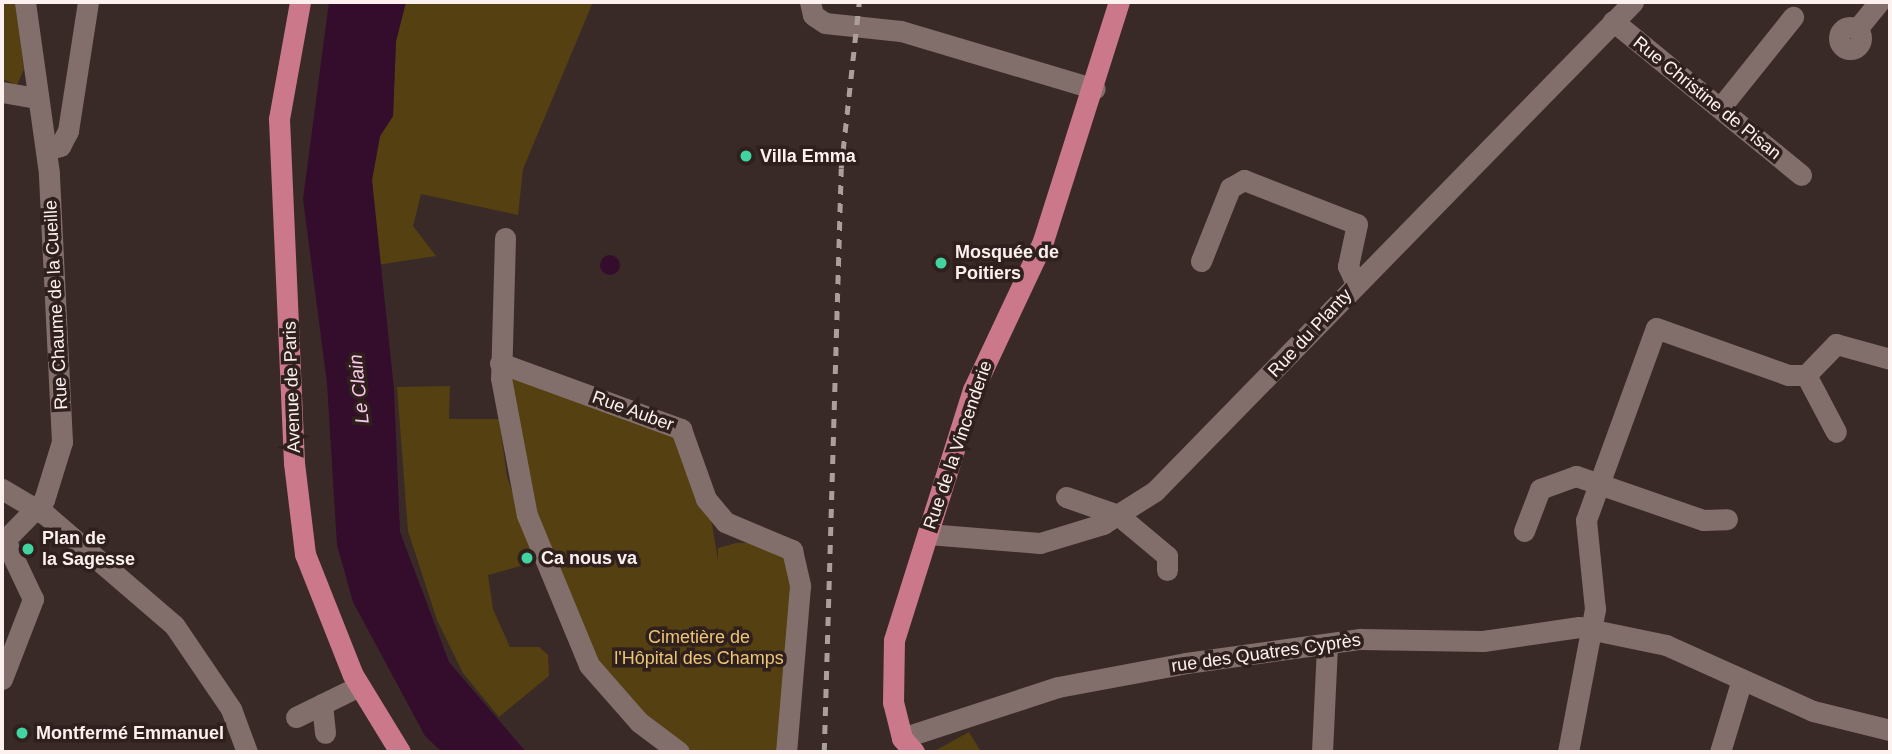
<!DOCTYPE html>
<meta charset="utf-8">
<style>
body{margin:0}
#map{position:relative;width:1892px;height:754px;overflow:hidden;background:#3a2a27;font-family:Helvetica,sans-serif}
div>[style]{position:absolute}
.green>*{inset:0;background:#544010}
.water>*{inset:0;background:#340c2c}
.round{border-radius:50%}
.minor>*{height:21px;margin:-10.5px;padding:0 10.5px;transform-origin:10.5px;border-radius:10.5px;background:#826f6b}
.minor>.ring{margin:-10.5px;padding:0;box-sizing:content-box;background:none;border:21px solid #826f6b;border-radius:50%}
.major>*{height:21px;margin:-10.5px;padding:0 10.5px;transform-origin:10.5px;border-radius:10.5px;background:#cb788b}
.rail>*{height:4.5px;margin-top:-2.25px;transform-origin:0;background:repeating-linear-gradient(90deg,#ab9e9b 0 9px,transparent 0 18px)}
.dots>*{width:19px;height:19px;translate:-50% -50%;box-sizing:border-box;border:4px solid #2f201d;border-radius:50%}
span{translate:-50% -50%;white-space:nowrap;text-align:center;line-height:1.15;-webkit-text-stroke:7px #2f201d;paint-order:stroke}
.street-label{font-size:18px;color:#fcf1ef}
.poi-label{font-size:18px;color:#fcf1ef;font-weight:700}
.left{translate:0 -50%;text-align:left}
.park-label{font-size:18px;color:#ecc676}
.water-label{font-size:19px;color:#f7caea;font-style:italic}
.frame{position:absolute;inset:0;border:4px solid #fcf1ef;pointer-events:none}
</style>
<div id="map">
<div class="green">
<div style="clip-path:polygon(2px 2px,15px 2px,24px 69px,17px 85px,2px 79px)"></div>
<div style="clip-path:polygon(406px 2px,593px 2px,523px 169px,518px 215px,421px 194px,413px 226px,436px 256px,377px 265px,372px 180px,380px 136px,393px 116px,396px 41px)"></div>
<div style="clip-path:polygon(509px 370px,676px 431px,712px 524px,718px 561px,718px 548px,736px 543px,765px 543px,781px 553px,793px 571px,778px 752px,687px 752px,656px 731px,593px 663px,537px 532px)"></div>
<div style="clip-path:polygon(450px 386px,449px 419px,499px 419px,507px 476px,535px 562px,488px 575px,493px 609px,510px 647px,539px 647px,548px 655px,549px 676px,499px 717px,463px 673px,437px 620px,408px 531px,397px 387px)"></div>
<div style="clip-path:polygon(969px 732px,981px 752px,936px 752px,938px 749px)"></div>
</div>
<div class="water">
<div style="clip-path:polygon(329px 2px,406px 2px,396px 41px,393px 116px,380px 136px,372px 180px,394px 389px,400px 532px,449px 662px,526px 752px,442px 752px,425px 736px,353px 602px,337px 545px,327px 383px,303px 199px)"></div>
<div class="round" style="left:600px;top:255px;width:20px;height:20px"></div>
</div>
<div class="minor">
<div style="left:810px;top:2px;width:13px;rotate:77deg"></div>
<div style="left:813px;top:15px;width:14px;rotate:34deg"></div>
<div style="left:825px;top:23px;width:76px;rotate:6deg"></div>
<div style="left:901px;top:31px;width:202px;rotate:16.6deg"></div>
<div style="left:1613px;top:21px;width:243px;rotate:39.3deg"></div>
<div class="ring" style="left:1839px;top:27px;width:1px;height:1px"></div>
<div style="left:1857px;top:29px;width:35px;rotate:-51deg"></div>
<div style="left:2px;top:92px;width:36px;rotate:10deg"></div>
<div style="left:1720px;top:108px;width:117px;rotate:-51.3deg"></div>
<div style="left:46px;top:150px;width:15px;rotate:-16deg"></div>
<div style="left:60px;top:146px;width:17px;rotate:-62deg"></div>
<div style="left:68px;top:131px;width:131px;rotate:-81.2deg"></div>
<div style="left:505px;top:238px;width:140px;rotate:91.6deg"></div>
<div style="left:501px;top:378px;width:139px;rotate:79.3deg"></div>
<div style="left:527px;top:515px;width:162px;rotate:67.5deg"></div>
<div style="left:589px;top:665px;width:76px;rotate:48.7deg"></div>
<div style="left:639px;top:722px;width:50px;rotate:36.9deg"></div>
<div style="left:1201px;top:261px;width:79px;rotate:-68.3deg"></div>
<div style="left:1230px;top:188px;width:16px;rotate:-30deg"></div>
<div style="left:1244px;top:180px;width:121px;rotate:21.3deg"></div>
<div style="left:1357px;top:224px;width:43px;rotate:102.1deg"></div>
<div style="left:1348px;top:266px;width:20px;rotate:66deg"></div>
<div style="left:500px;top:363px;width:193px;rotate:20deg"></div>
<div style="left:681px;top:429px;width:74px;rotate:70.3deg"></div>
<div style="left:706px;top:499px;width:30px;rotate:50deg"></div>
<div style="left:725px;top:522px;width:73px;rotate:22.7deg"></div>
<div style="left:792px;top:550px;width:37px;rotate:77deg"></div>
<div style="left:800px;top:586px;width:167px;rotate:94.8deg"></div>
<div style="left:1806px;top:375px;width:43px;rotate:-45.9deg"></div>
<div style="left:1836px;top:344px;width:56px;rotate:15.5deg"></div>
<div style="left:2px;top:489px;width:51px;rotate:30.6deg"></div>
<div style="left:46px;top:515px;width:169px;rotate:40.7deg"></div>
<div style="left:174px;top:625px;width:102px;rotate:55.8deg"></div>
<div style="left:231px;top:709px;width:46px;rotate:69.6deg"></div>
<div style="left:1066px;top:497px;width:55px;rotate:19.1deg"></div>
<div style="left:1118px;top:515px;width:64px;rotate:39.9deg"></div>
<div style="left:1167px;top:556px;width:14px;rotate:90deg"></div>
<div style="left:1524px;top:531px;width:45px;rotate:-69.1deg"></div>
<div style="left:1540px;top:489px;width:38px;rotate:-20deg"></div>
<div style="left:1576px;top:476px;width:134px;rotate:19.1deg"></div>
<div style="left:1703px;top:520px;width:24px;rotate:-2deg"></div>
<div style="left:928px;top:534px;width:112px;rotate:4.6deg"></div>
<div style="left:1040px;top:543px;width:66px;rotate:-16.8deg"></div>
<div style="left:1103px;top:524px;width:62px;rotate:-32.4deg"></div>
<div style="left:1155px;top:491px;width:684px;rotate:-45.65deg"></div>
<div style="left:2px;top:543px;width:60px;rotate:-45.7deg"></div>
<div style="left:44px;top:500px;width:61px;rotate:-72.8deg"></div>
<div style="left:62px;top:442px;width:269px;rotate:-92.8deg"></div>
<div style="left:49px;top:173px;width:173px;rotate:-98deg"></div>
<div style="left:2px;top:679px;width:86px;rotate:-68.8deg"></div>
<div style="left:33px;top:599px;width:61px;rotate:-115.3deg"></div>
<div style="left:322px;top:704px;width:29px;rotate:84deg"></div>
<div style="left:296px;top:717px;width:70px;rotate:-26.2deg"></div>
<div style="left:902px;top:738px;width:164px;rotate:-18.1deg"></div>
<div style="left:1058px;top:687px;width:130px;rotate:-10.6deg"></div>
<div style="left:1186px;top:663px;width:176px;rotate:-7.9deg"></div>
<div style="left:1360px;top:639px;width:123px;rotate:0.9deg"></div>
<div style="left:1483px;top:641px;width:97px;rotate:-8.3deg"></div>
<div style="left:1579px;top:627px;width:89px;rotate:11.7deg"></div>
<div style="left:1666px;top:645px;width:161px;rotate:24.2deg"></div>
<div style="left:1813px;top:711px;width:79px;rotate:13.9deg"></div>
<div style="left:1322px;top:752px;width:108px;rotate:-87.3deg"></div>
<div style="left:1568px;top:752px;width:146px;rotate:-79.3deg"></div>
<div style="left:1595px;top:609px;width:89px;rotate:-95.8deg"></div>
<div style="left:1586px;top:520px;width:204px;rotate:-70deg"></div>
<div style="left:1656px;top:328px;width:140px;rotate:19.6deg"></div>
<div style="left:1788px;top:375px;width:18px"></div>
<div style="left:1806px;top:375px;width:64px;rotate:62.2deg"></div>
<div style="left:1720px;top:752px;width:76px;rotate:-73.2deg"></div>
</div>
<div class="major">
<div style="left:300px;top:2px;width:119px;rotate:100.2deg"></div>
<div style="left:279px;top:119px;width:344px;rotate:87.5deg"></div>
<div style="left:294px;top:463px;width:92px;rotate:83.1deg"></div>
<div style="left:305px;top:554px;width:130px;rotate:68.4deg"></div>
<div style="left:353px;top:675px;width:90px;rotate:58.6deg"></div>
<div style="left:914px;top:752px;width:18px;rotate:-131deg"></div>
<div style="left:902px;top:738px;width:36px;rotate:-104deg"></div>
<div style="left:893px;top:703px;width:63px;rotate:-89.1deg"></div>
<div style="left:894px;top:640px;width:262px;rotate:-72.5deg"></div>
<div style="left:973px;top:390px;width:165px;rotate:-64.8deg"></div>
<div style="left:1043px;top:241px;width:251px;rotate:-72.4deg"></div>
</div>
<div class="rail">
<div style="left:824px;top:752px;width:584px;rotate:-88.33deg"></div>
<div style="left:841px;top:168px;width:167px;rotate:-83.8deg"></div>
</div>
<div class="dots">
<div style="left:746px;top:156px;background:#41d4a1"></div>
<div style="left:941px;top:263px;background:#41d4a1"></div>
<div style="left:28px;top:549px;background:#41d4a1"></div>
<div style="left:527px;top:558px;background:#41d4a1"></div>
<div style="left:22px;top:733px;background:#41d4a1"></div>
</div>
<div class="street-label">
<span style="left:1707px;top:98px;rotate:39deg">Rue Christine de Pisan</span>
<span style="left:56px;top:305px;rotate:-93deg">Rue Chaume de la Cueille</span>
<span style="left:1310px;top:333px;rotate:-47deg">Rue du Planty</span>
<span style="left:292px;top:387px;rotate:-92deg">Avenue de Paris</span>
<span style="left:633px;top:411px;rotate:20deg">Rue Auber</span>
<span style="left:958px;top:445px;rotate:-71deg">Rue de la Vincenderie</span>
<span style="left:1266px;top:653px;rotate:-8deg">rue des Quatres Cyprès</span>
</div>
<div class="poi-label">
<span class="left" style="left:760px;top:156px">Villa Emma</span>
<span class="left" style="left:955px;top:263px">Mosquée de<br>Poitiers</span>
<span class="left" style="left:42px;top:549px">Plan de<br>la Sagesse</span>
<span class="left" style="left:541px;top:558px">Ca nous va</span>
<span class="left" style="left:36px;top:733px">Montfermé Emmanuel</span>
</div>
<div class="park-label">
<span style="left:699px;top:648px">Cimetière de<br>l'Hôpital des Champs</span>
</div>
<div class="water-label">
<span style="left:359px;top:389px;rotate:-96deg">Le Clain</span>
</div>
<div class="frame"></div>
</div>
